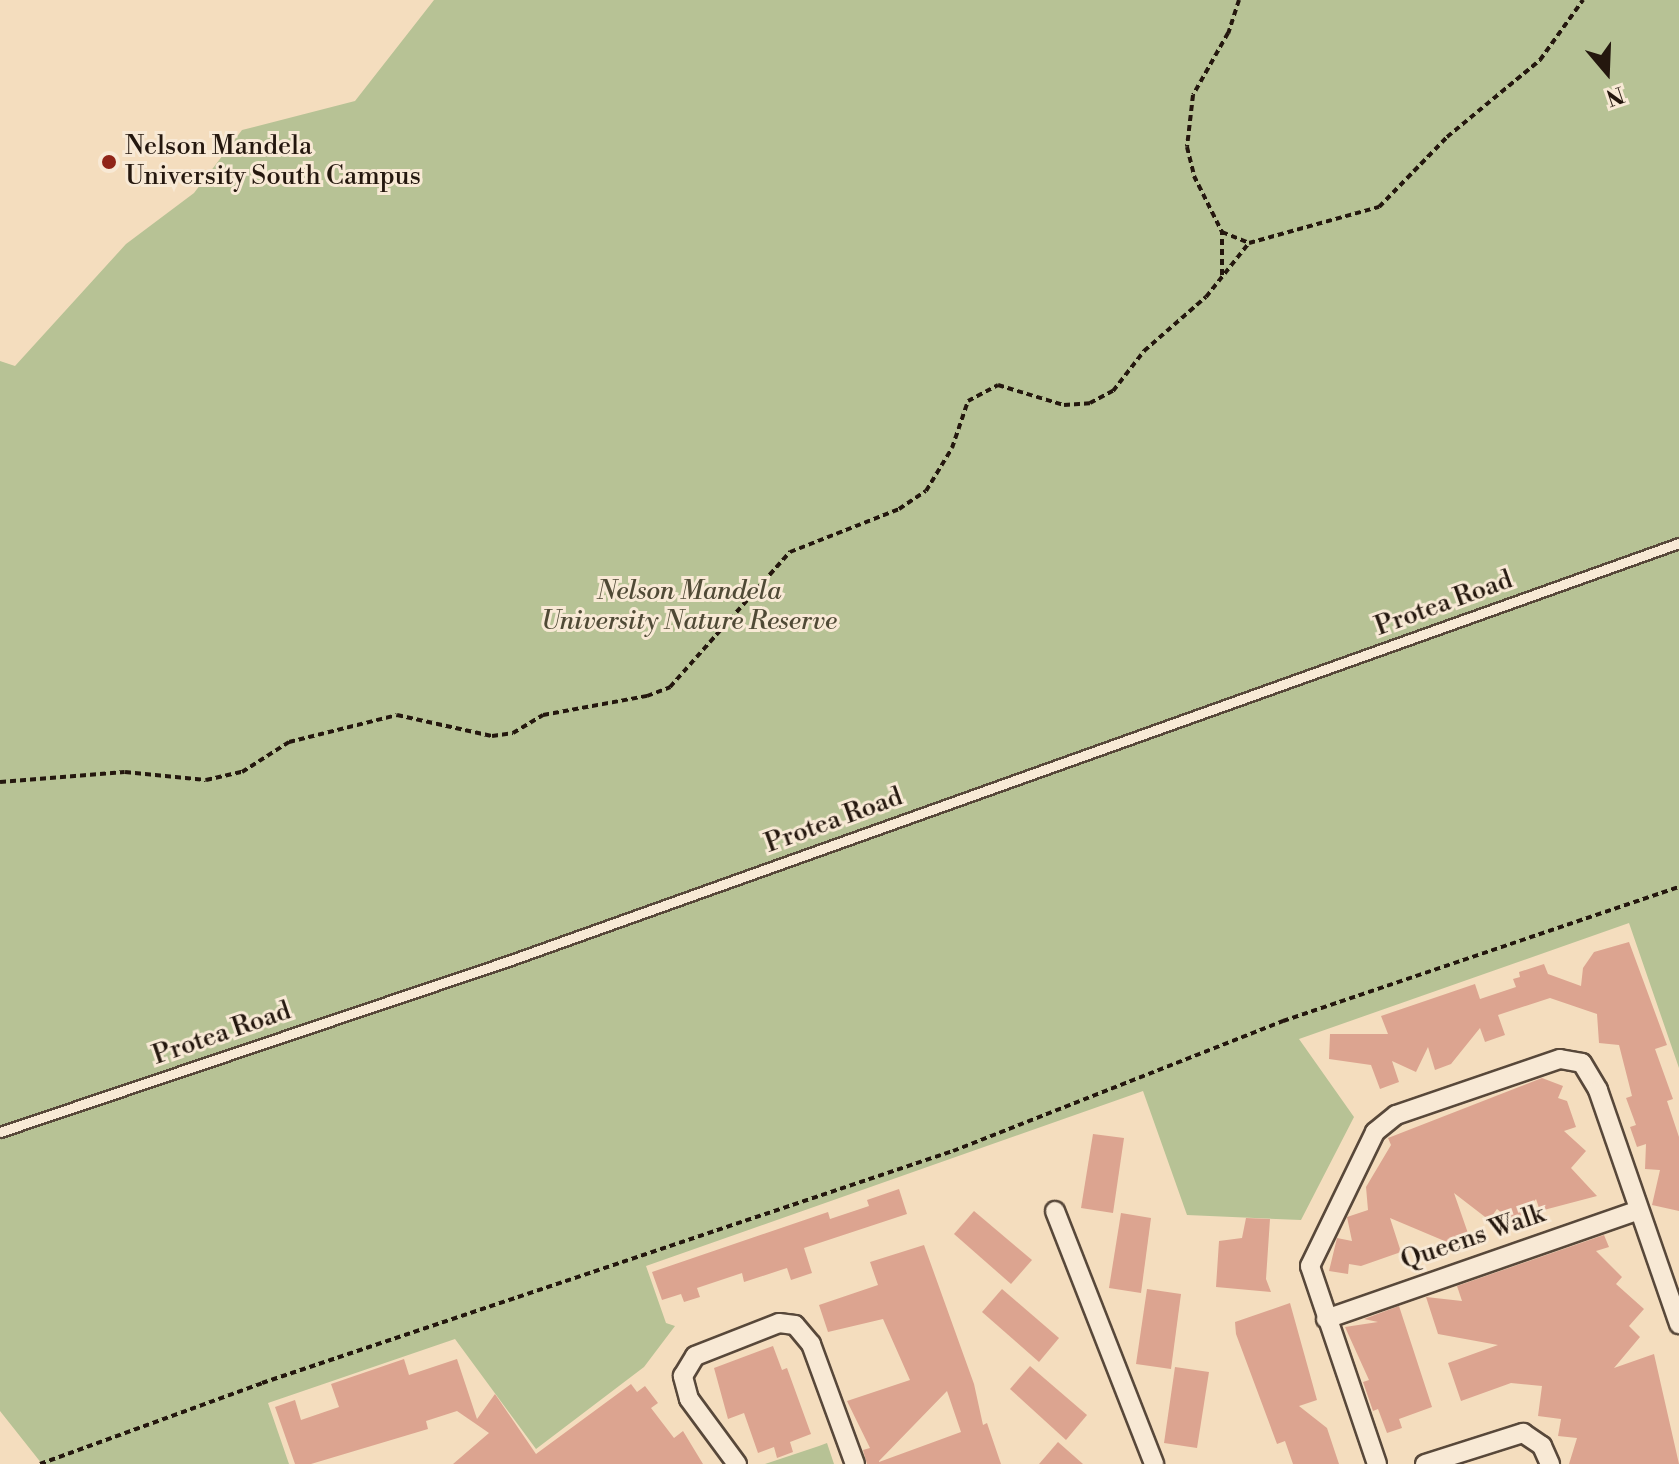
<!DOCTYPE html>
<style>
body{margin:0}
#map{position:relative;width:1679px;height:1464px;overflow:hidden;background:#f4ddbe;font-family:"Libre Bodoni",serif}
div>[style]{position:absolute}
.green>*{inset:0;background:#b7c295}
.building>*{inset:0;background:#dca490}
.path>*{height:4px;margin-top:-2px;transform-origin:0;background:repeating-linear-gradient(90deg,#24170e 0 6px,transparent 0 10px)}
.roads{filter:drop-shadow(2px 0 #58483a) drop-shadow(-2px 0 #58483a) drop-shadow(0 2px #58483a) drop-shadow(0 -2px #58483a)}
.service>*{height:9px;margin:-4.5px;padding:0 4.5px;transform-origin:4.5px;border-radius:4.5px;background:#f8e9d5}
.minor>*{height:18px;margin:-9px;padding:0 9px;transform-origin:9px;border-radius:9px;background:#f8e9d5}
.dots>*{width:22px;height:22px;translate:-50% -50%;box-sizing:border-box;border:4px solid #f8e9d5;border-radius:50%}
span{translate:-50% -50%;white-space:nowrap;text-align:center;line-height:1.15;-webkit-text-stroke:6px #f8e9d5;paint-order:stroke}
.poi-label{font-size:26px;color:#24170e}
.left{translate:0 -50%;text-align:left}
.park-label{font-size:26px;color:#504a36;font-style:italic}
.street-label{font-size:26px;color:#24170e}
.north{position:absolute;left:1567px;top:32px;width:80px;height:80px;-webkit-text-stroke:6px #f8e9d5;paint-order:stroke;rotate:161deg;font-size:22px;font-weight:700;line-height:32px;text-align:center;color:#24170e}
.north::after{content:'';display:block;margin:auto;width:28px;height:36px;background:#24170e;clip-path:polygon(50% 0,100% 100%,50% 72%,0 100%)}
</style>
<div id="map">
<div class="green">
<div style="clip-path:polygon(434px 0,1679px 0,1679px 1068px,1629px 923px,1299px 1039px,1354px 1117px,1301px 1220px,1187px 1215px,1143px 1091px,646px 1266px,666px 1323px,675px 1326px,644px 1367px,536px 1449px,455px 1339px,268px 1403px,289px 1464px,42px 1464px,0 1411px,0 361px,15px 366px,126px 244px,194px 193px,242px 130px,355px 101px)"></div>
<div style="clip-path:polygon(827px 1443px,834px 1464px,765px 1464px,819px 1446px)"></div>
</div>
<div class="building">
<div style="clip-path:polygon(1629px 942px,1667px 1045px,1655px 1049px,1673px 1099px,1667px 1101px,1679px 1137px,1679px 1211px,1652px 1205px,1660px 1170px,1645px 1169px,1646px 1144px,1637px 1147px,1630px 1127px,1636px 1125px,1626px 1098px,1632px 1096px,1619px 1045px,1599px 1043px,1597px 1014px,1550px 998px,1498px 1015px,1505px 1035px,1485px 1042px,1480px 1028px,1451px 1064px,1435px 1070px,1428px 1047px,1416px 1072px,1392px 1061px,1399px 1082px,1380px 1089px,1371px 1065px,1329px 1059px,1330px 1034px,1388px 1034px,1381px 1016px,1475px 984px,1480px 999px,1516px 987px,1513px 979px,1520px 977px,1519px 972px,1544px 964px,1548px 974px,1581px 986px,1583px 968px,1594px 952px)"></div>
<div style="clip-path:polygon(1542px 1078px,1563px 1086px,1558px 1098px,1567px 1101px,1576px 1127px,1564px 1131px,1586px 1151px,1571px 1168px,1597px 1196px,1540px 1211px,1536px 1199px,1515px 1224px,1497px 1209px,1489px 1220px,1454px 1193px,1470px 1239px,1454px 1245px,1390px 1218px,1401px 1252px,1361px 1266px,1349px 1264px,1348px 1274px,1329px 1271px,1337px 1238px,1352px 1241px,1347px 1217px,1368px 1210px,1366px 1187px,1391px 1145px,1388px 1138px)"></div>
<div style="clip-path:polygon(1093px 1134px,1124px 1138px,1113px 1213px,1081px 1208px)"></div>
<div style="clip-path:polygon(899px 1189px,907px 1214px,804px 1248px,812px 1273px,791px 1280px,787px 1268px,744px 1282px,742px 1273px,697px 1288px,700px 1297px,684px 1302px,681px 1294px,662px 1300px,652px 1272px,828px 1212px,830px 1219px,869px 1206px,867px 1200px)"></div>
<div style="clip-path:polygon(974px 1211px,1032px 1260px,1011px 1284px,954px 1234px)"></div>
<div style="clip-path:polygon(1121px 1213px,1151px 1218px,1141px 1293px,1109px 1288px)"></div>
<div style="clip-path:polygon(1246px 1218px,1270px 1219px,1266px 1279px,1271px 1292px,1216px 1287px,1219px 1241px,1242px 1238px)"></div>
<div style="clip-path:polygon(1604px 1235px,1609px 1247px,1596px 1251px,1622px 1277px,1616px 1284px,1644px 1309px,1629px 1326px,1640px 1337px,1614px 1368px,1654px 1354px,1679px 1464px,1569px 1464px,1577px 1438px,1558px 1436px,1561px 1419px,1538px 1416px,1542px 1386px,1511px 1383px,1461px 1401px,1448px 1363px,1498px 1345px,1438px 1334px,1426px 1297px,1462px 1301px,1457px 1286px)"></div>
<div style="clip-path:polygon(evenodd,924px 1245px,974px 1384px,983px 1425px,987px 1423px,1001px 1464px,867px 1464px,863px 1450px,870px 1448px,847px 1401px,910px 1380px,883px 1319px,828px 1332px,819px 1305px,878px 1285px,870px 1262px,924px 1245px,947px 1391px,961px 1432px,879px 1462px,879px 1461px,947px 1391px)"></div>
<div style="clip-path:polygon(1002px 1289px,1059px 1338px,1039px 1362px,982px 1312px)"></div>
<div style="clip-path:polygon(1147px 1289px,1181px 1294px,1171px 1369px,1136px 1364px)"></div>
<div style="clip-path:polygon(1290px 1303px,1317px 1400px,1299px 1406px,1327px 1428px,1339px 1464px,1293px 1464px,1285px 1441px,1277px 1444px,1236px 1334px,1235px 1322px)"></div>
<div style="clip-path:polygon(1399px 1306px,1432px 1407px,1399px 1419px,1402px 1428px,1387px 1433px,1378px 1409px,1373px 1411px,1363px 1382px,1369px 1380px,1345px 1327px,1378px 1322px,1364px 1319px)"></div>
<div style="clip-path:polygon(773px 1346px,782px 1370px,787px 1368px,811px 1434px,790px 1442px,793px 1452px,777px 1458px,774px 1447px,758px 1453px,744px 1413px,728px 1419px,714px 1368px)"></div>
<div style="clip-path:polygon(404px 1359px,409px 1375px,457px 1359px,477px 1419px,495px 1394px,536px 1454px,631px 1384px,637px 1392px,645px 1386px,658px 1403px,651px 1408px,674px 1438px,683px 1431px,703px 1464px,453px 1464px,489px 1433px,457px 1411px,426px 1421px,428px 1429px,311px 1464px,295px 1464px,275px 1407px,295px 1400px,301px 1420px,339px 1407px,331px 1384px)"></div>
<div style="clip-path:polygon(1030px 1366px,1087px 1415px,1066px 1440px,1010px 1389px)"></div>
<div style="clip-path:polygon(1175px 1367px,1209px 1372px,1197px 1448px,1164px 1443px)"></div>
<div style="clip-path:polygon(1058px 1442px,1083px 1464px,1039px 1464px)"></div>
</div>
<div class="path">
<div style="left:1239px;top:0;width:35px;rotate:108deg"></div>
<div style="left:1228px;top:33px;width:71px;rotate:119.4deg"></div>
<div style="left:1193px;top:95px;width:52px;rotate:96.6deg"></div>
<div style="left:1187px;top:147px;width:30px;rotate:76deg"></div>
<div style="left:1194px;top:176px;width:63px;rotate:63.4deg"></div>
<div style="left:1222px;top:232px;width:29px;rotate:22deg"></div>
<div style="left:1249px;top:243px;width:135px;rotate:-15.5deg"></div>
<div style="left:1379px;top:207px;width:98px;rotate:-45.8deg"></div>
<div style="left:1447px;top:137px;width:121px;rotate:-39.6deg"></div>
<div style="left:1540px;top:60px;width:74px;rotate:-54.4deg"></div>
<div style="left:1222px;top:275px;width:43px;rotate:-90deg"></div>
<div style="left:0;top:782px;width:125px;rotate:-4.6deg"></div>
<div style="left:125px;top:772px;width:81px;rotate:5.6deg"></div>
<div style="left:206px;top:780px;width:37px;rotate:-13deg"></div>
<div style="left:242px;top:772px;width:56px;rotate:-32.6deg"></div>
<div style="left:289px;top:742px;width:111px;rotate:-14deg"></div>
<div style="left:397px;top:715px;width:97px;rotate:12.5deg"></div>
<div style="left:492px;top:736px;width:21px;rotate:-8deg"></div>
<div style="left:513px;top:733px;width:35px;rotate:-31deg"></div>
<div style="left:543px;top:715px;width:106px;rotate:-10.4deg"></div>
<div style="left:647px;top:696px;width:25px;rotate:-21deg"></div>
<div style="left:670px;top:687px;width:181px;rotate:-48.4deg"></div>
<div style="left:790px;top:552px;width:117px;rotate:-21.5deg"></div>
<div style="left:899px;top:509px;width:32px;rotate:-34deg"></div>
<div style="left:926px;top:491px;width:50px;rotate:-58.8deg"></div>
<div style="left:952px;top:448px;width:50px;rotate:-71.2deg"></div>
<div style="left:968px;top:401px;width:34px;rotate:-28deg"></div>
<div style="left:998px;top:385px;width:69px;rotate:16.9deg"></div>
<div style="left:1064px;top:405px;width:26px;rotate:-4deg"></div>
<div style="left:1090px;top:403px;width:26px;rotate:-28deg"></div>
<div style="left:1113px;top:391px;width:51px;rotate:-52.2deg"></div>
<div style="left:1144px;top:351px;width:82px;rotate:-41.1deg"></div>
<div style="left:1206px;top:297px;width:69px;rotate:-51.5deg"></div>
<div style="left:40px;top:1464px;width:236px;rotate:-20deg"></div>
<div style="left:262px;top:1383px;width:729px;rotate:-18.56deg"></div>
<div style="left:953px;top:1151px;width:355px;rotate:-21.5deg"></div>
<div style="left:1283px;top:1021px;width:418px;rotate:-18.7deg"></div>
</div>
<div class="roads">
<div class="service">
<div style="left:0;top:1132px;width:539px;rotate:-18.6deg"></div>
<div style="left:511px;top:960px;width:1240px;rotate:-19.65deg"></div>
</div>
<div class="minor">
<div style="left:1055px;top:1211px;width:272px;rotate:68.6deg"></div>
<div style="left:1326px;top:1319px;width:331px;rotate:-19.2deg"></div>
<div style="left:737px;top:1464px;width:81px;rotate:-126.4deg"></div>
<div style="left:689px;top:1399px;width:24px;rotate:-105deg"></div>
<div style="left:683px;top:1376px;width:23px;rotate:-59deg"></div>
<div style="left:695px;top:1356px;width:90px;rotate:-21.4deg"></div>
<div style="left:779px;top:1323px;width:16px;rotate:7deg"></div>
<div style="left:795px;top:1325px;width:25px;rotate:50deg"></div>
<div style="left:811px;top:1344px;width:128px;rotate:69.9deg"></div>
<div style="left:1377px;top:1464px;width:209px;rotate:-108.7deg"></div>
<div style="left:1310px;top:1266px;width:149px;rotate:-64.1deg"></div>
<div style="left:1375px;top:1132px;width:27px;rotate:-39deg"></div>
<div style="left:1396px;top:1115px;width:173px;rotate:-18.9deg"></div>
<div style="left:1560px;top:1059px;width:22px;rotate:10deg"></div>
<div style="left:1582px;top:1063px;width:31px;rotate:59deg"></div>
<div style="left:1598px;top:1090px;width:248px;rotate:70.9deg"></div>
<div style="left:1425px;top:1464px;width:103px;rotate:-17.6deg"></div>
<div style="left:1523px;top:1433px;width:23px;rotate:34deg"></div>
<div style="left:1542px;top:1446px;width:20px;rotate:66deg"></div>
</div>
</div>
<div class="dots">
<div style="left:109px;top:162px;background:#8f2418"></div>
</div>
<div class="poi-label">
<span class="left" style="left:125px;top:162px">Nelson Mandela<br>University South Campus</span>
</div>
<div class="park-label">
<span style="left:689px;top:607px">Nelson Mandela<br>University Nature Reserve</span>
</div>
<div class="street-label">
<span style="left:1444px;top:604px;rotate:-20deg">Protea Road</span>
<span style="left:834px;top:821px;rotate:-20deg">Protea Road</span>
<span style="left:222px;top:1034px;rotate:-19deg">Protea Road</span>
<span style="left:1473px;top:1238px;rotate:-19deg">Queens Walk</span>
</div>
<div class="north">N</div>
</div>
